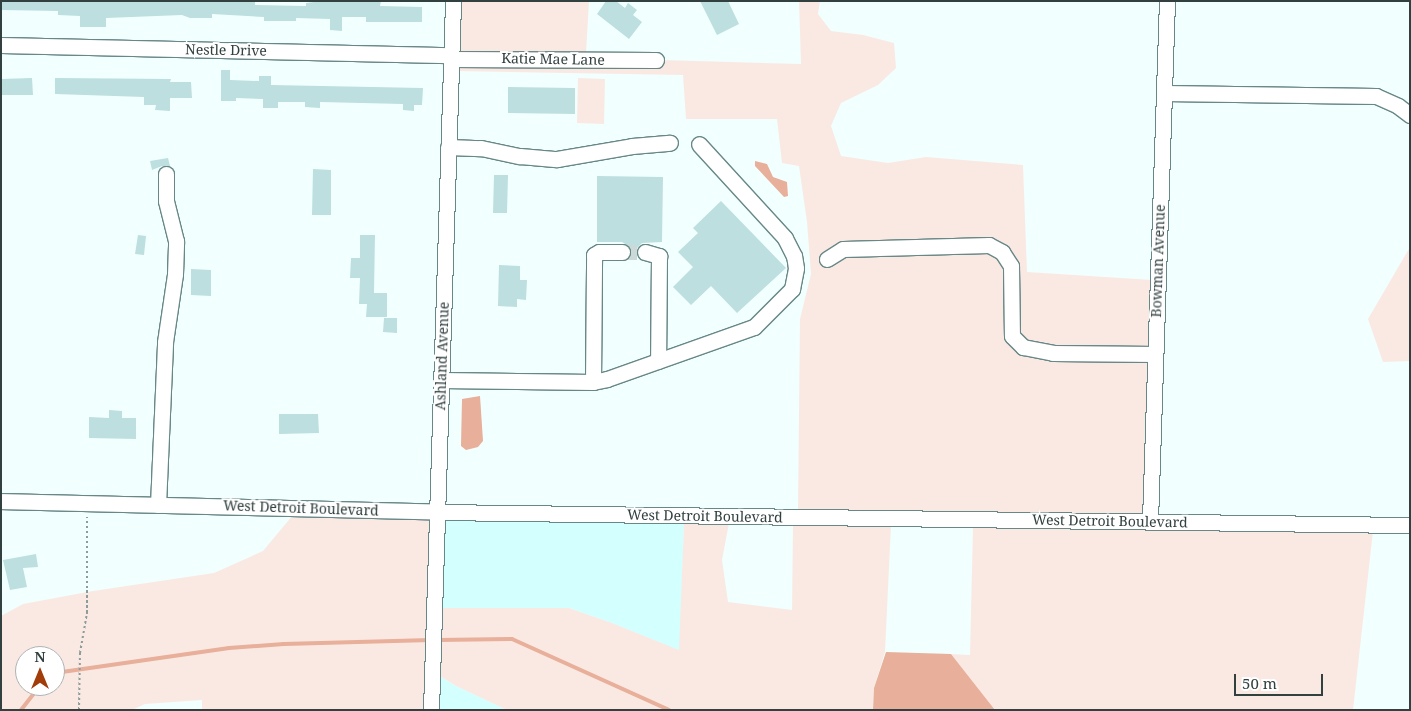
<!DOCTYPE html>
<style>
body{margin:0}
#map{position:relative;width:1411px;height:711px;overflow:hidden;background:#f2ffff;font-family:"Noto Serif",serif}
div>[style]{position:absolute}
.built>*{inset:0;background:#d3ffff}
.green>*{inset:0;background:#fae9e3}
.water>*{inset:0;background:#e8af9a}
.stream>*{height:4px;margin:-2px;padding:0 2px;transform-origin:2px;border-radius:2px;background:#e8af9a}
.building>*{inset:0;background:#bddfdf}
.minor-tunnel>*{height:15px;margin-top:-7.5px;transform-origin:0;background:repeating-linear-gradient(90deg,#ccd9d9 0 15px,transparent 0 23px)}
.path>*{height:2px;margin-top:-1px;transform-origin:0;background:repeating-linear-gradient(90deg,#8d9b9b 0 2.5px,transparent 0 5px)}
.roads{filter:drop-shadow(1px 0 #688787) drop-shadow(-1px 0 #688787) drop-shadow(0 1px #688787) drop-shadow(0 -1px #688787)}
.minor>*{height:15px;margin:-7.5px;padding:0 7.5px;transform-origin:7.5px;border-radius:7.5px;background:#fff}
span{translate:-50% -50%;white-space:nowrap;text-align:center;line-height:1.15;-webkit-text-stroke:4px #fff;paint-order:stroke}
.street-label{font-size:14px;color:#324040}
.frame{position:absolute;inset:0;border:2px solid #324040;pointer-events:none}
.north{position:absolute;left:15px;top:646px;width:50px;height:50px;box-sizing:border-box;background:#fff;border:1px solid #adb3b3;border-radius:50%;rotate:0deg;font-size:14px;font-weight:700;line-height:20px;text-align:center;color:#324040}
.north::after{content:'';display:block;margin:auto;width:18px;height:22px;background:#a23d0a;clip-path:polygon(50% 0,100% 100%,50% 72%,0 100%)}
.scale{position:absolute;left:1234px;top:674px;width:89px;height:22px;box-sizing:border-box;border:2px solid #324040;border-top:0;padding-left:6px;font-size:15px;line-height:18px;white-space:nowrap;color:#324040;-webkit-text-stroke:4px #fff;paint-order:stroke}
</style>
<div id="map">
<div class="built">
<div style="clip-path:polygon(443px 519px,684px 522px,680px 651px,612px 623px,569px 608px,439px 608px)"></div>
<div style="clip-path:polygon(438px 675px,456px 686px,507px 710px,437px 710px)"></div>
</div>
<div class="green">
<div style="clip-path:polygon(459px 1px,589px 1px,586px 53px,457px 52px)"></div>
<div style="clip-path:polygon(799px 1px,820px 1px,818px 14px,831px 31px,863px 35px,894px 43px,896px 68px,878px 85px,841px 103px,831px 126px,841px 156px,888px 163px,926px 157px,1023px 165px,1027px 272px,1152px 280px,1144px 514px,798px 511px,800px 319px,811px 274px,807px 222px,799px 166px,782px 163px,777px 119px,686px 119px,683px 75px,456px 71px,457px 66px,662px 66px,662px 60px,801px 64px)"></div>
<div style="clip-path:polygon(578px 78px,605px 79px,604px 124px,577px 123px)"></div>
<div style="clip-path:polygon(1410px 247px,1410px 361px,1383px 362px,1368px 319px)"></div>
<div style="clip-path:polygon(evenodd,293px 515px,431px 519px,425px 710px,202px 710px,202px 700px,145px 704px,132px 710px,1px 710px,1px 616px,23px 604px,93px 591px,214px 573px,263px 551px,293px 515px,25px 656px,55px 656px,55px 686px,25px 686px,25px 656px)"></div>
<div style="clip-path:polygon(684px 522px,729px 523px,722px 560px,728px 602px,792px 610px,793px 524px,891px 525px,885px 652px,874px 688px,873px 710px,507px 710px,456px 686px,438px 675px,439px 608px,569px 608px,612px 623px,679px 650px)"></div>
<div style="clip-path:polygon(973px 526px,1373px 531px,1353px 710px,995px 710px,951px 654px,970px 655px)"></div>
</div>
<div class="water">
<div style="clip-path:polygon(755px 161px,767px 164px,773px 177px,787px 182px,788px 196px,784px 197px,755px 166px)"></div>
<div style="clip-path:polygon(480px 396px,483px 441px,478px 447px,466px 450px,461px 446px,462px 399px)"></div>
<div style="clip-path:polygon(886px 652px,951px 654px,995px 710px,873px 710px,874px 688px)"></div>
</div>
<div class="stream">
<div style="left:438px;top:640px;width:74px;rotate:-0.8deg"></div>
<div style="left:512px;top:639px;width:172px;rotate:24.3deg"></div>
<div style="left:55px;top:673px;width:176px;rotate:-8.2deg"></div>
<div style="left:229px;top:648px;width:55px;rotate:-4.2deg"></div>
<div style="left:284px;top:644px;width:147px;rotate:-1.6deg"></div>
<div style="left:21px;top:710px;width:31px;rotate:-52deg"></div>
</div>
<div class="building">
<div style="clip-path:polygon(1px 1px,255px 1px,255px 5px,306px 6px,306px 3px,322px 1px,381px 1px,380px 6px,422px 7px,422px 22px,366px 22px,366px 17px,342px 17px,342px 31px,330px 30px,330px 19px,296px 18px,296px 21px,264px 21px,264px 17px,212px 14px,212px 18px,190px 18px,182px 15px,106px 18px,106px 27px,80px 27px,80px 16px,58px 15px,58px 11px,1px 10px)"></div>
<div style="clip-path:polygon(606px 1px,616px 1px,625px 8px,628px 3px,637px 10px,633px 15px,642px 22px,629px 39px,597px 14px)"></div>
<div style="clip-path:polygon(700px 1px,728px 1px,739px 24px,717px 35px)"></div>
<div style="clip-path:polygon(221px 70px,230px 70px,230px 80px,259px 81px,259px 76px,271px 76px,271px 85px,423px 88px,422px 105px,414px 105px,414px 111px,403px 110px,403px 104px,320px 102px,320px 108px,305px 107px,305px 102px,278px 102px,278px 108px,263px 108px,263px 99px,236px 98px,236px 101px,221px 101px)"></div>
<div style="clip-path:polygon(32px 78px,33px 95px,1px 95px,1px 79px)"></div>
<div style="clip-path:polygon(55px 78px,171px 79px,170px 82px,191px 82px,192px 98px,170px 98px,170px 111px,155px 110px,156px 105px,144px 105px,144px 97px,55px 94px)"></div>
<div style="clip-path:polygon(508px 87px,575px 88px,575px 114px,508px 113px)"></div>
<div style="clip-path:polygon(168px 158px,170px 166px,162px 166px,152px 170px,150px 161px)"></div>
<div style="clip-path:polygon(313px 169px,331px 170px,331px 215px,312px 215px)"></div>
<div style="clip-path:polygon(494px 175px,508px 175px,507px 213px,493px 213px)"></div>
<div style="clip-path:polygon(597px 176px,663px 177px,662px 242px,642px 243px,636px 249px,636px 255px,631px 255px,630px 247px,622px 242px,597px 242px)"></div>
<div style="clip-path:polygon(721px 201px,786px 268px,737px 313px,711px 286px,691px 305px,673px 287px,693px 267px,678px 252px,698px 233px,693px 228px)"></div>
<div style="clip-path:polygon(138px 235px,146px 236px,144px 255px,135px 254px)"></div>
<div style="clip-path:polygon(360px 235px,375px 235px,374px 293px,387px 293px,387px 317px,366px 317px,367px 304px,359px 304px,360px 278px,350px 278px,351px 258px,360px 258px)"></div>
<div style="clip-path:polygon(499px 265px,520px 266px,520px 280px,527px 280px,526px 300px,517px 299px,517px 307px,498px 306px)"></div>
<div style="clip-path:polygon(191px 269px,211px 270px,211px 296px,191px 295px)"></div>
<div style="clip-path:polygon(384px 318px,397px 318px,397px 333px,383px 332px)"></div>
<div style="clip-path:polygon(109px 410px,122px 411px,122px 418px,136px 418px,136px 439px,89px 438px,89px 417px,109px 418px)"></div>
<div style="clip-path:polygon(279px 414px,318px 414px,319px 433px,279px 434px)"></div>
<div style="clip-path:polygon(36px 554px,38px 567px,23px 568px,27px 587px,10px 590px,3px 560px)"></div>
</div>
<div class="minor-tunnel">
<div style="left:622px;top:252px;width:23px"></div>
</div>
<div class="path">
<div style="left:79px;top:710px;width:57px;rotate:-89deg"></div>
<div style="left:80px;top:653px;width:41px;rotate:-80.1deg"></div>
<div style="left:87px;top:613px;width:96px;rotate:-90deg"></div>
</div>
<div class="roads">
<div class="minor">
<div style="left:1px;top:45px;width:450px;rotate:1.3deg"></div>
<div style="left:451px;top:59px;width:205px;rotate:0.3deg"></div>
<div style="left:1164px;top:93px;width:212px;rotate:0.8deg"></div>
<div style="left:1376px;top:96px;width:24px;rotate:24deg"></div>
<div style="left:1398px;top:106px;width:15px;rotate:37deg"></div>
<div style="left:448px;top:147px;width:33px;rotate:2deg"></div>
<div style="left:481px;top:148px;width:40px;rotate:12deg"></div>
<div style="left:520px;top:156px;width:37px;rotate:5deg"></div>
<div style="left:557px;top:159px;width:76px;rotate:-9.8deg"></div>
<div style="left:632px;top:146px;width:38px;rotate:-5deg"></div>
<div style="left:645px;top:252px;width:15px;rotate:16deg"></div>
<div style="left:659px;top:256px;width:105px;rotate:90.5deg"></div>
<div style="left:827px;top:259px;width:19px;rotate:-32deg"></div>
<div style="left:843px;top:249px;width:146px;rotate:-1.6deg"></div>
<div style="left:989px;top:245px;width:15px;rotate:28deg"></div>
<div style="left:1002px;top:252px;width:17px;rotate:57deg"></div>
<div style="left:1011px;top:266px;width:70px;rotate:89.2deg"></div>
<div style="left:1012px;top:336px;width:16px;rotate:45deg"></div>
<div style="left:1023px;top:347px;width:31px;rotate:11deg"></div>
<div style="left:1053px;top:353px;width:102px;rotate:0.6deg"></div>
<div style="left:441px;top:380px;width:152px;rotate:0.8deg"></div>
<div style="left:593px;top:382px;width:14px;rotate:-12deg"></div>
<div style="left:607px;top:379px;width:156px;rotate:-19.5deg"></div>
<div style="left:754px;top:327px;width:54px;rotate:-45deg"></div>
<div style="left:792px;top:289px;width:21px;rotate:-79deg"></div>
<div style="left:796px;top:268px;width:12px;rotate:-99deg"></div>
<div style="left:794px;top:256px;width:20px;rotate:-117deg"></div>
<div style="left:785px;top:238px;width:127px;rotate:-132.5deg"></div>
<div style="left:593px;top:382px;width:127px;rotate:-89.5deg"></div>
<div style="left:594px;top:255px;width:6px;rotate:-31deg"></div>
<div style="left:599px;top:252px;width:23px"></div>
<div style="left:1px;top:501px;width:437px;rotate:1.4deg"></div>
<div style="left:438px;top:512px;width:972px;rotate:0.77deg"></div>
<div style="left:158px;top:505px;width:163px;rotate:-87.5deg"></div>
<div style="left:165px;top:342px;width:69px;rotate:-81.6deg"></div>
<div style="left:175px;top:274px;width:33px;rotate:-88deg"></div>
<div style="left:176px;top:241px;width:41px;rotate:-104deg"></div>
<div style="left:166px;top:201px;width:27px;rotate:-90deg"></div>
<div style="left:1150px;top:521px;width:520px;rotate:-88.13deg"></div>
<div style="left:431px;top:710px;width:709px;rotate:-88.22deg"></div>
</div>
</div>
<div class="street-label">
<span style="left:226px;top:50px;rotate:1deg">Nestle Drive</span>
<span style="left:553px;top:59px;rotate:1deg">Katie Mae Lane</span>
<span style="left:1158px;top:261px;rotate:-88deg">Bowman Avenue</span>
<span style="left:442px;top:356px;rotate:-88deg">Ashland Avenue</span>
<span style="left:301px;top:508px;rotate:2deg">West Detroit Boulevard</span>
<span style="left:705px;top:516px;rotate:1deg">West Detroit Boulevard</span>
<span style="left:1110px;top:521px;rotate:1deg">West Detroit Boulevard</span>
</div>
<div class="frame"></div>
<div class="north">N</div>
<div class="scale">50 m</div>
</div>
